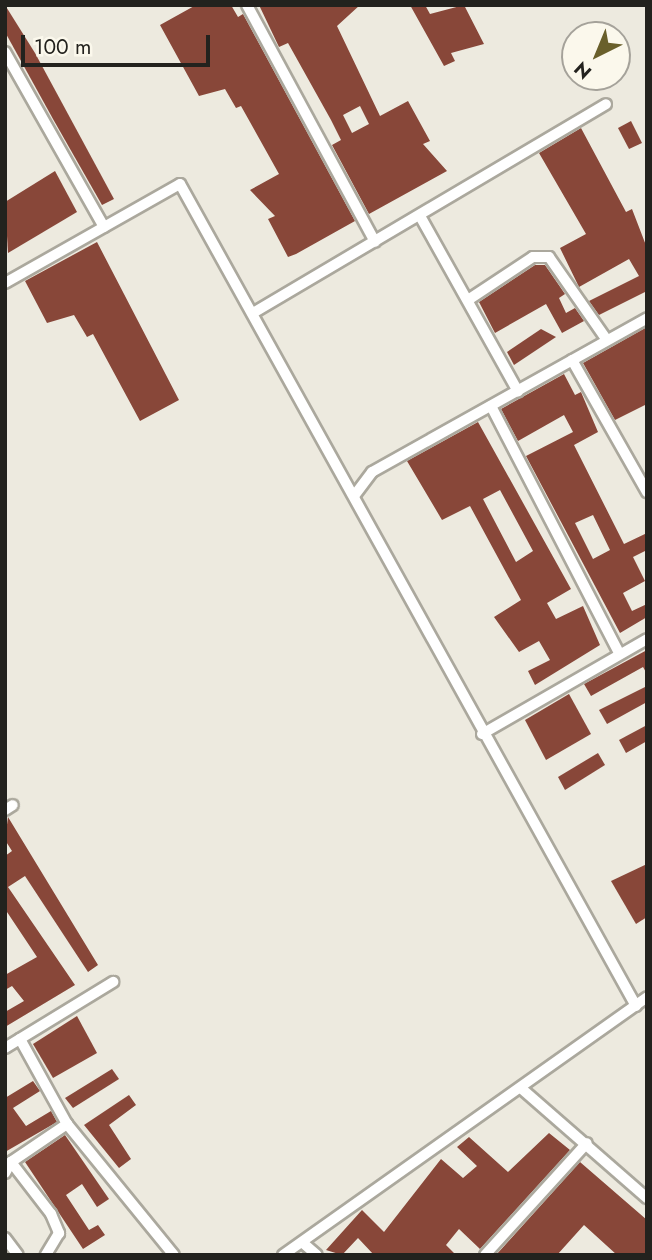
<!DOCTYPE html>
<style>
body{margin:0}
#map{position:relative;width:652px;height:1260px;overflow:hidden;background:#edeadf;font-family:Jost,sans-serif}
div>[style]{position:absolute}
.building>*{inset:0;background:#884739}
.roads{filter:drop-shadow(2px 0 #aba89d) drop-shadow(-2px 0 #aba89d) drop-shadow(0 2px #aba89d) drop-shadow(0 -2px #aba89d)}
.minor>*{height:10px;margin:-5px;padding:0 5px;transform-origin:5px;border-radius:5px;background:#fff}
span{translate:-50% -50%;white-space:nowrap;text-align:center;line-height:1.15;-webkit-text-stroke:7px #fbf8ec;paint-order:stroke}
.frame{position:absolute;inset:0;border:7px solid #23221e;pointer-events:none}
.north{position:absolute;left:561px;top:21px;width:70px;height:70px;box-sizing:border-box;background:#fbf8ec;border:2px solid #a5a29a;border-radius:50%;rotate:223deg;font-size:19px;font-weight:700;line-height:28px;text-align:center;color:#23221e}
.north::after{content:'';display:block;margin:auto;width:24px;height:32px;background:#695f2b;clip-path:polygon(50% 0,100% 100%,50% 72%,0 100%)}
.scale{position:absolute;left:21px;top:35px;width:189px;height:32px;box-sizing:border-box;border:4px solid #23221e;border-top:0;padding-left:9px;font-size:21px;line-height:24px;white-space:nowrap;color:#23221e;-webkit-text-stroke:5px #fbf8ec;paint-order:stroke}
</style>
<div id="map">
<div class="building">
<div style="clip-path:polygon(5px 5px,35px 53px,114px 199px,102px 205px,53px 119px,5px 32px)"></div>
<div style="clip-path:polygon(196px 5px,231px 5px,238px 17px,243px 14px,355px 221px,296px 254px,288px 257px,268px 219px,275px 216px,250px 190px,279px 174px,241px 106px,236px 108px,225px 89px,199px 96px,160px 25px)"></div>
<div style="clip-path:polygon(evenodd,259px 5px,360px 5px,337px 26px,380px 116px,408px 101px,430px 141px,423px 144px,447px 171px,369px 214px,332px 145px,341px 140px,331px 120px,288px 43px,279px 47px,259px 5px,360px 106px,369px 124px,352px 133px,343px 115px,360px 106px)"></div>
<div style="clip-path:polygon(410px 5px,425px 5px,430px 14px,464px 5px,484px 44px,451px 53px,455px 61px,444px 66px)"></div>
<div style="clip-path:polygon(631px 121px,642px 143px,629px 149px,618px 128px)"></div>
<div style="clip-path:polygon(581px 128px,626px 212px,632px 209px,647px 248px,647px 291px,599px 315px,589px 301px,639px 276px,629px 259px,579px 287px,560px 248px,586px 234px,539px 153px)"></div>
<div style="clip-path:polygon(55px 171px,77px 212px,8px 253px,5px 202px)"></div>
<div style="clip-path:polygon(97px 242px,179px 400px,140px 421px,93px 334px,87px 337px,74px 315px,47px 323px,25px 281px)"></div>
<div style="clip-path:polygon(535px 265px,545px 265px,565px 294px,559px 298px,566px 313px,575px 308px,584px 321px,562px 333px,546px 304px,495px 333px,479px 302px)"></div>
<div style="clip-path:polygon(647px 327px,647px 404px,615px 420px,583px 363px)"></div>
<div style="clip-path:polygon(541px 329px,556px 337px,514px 365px,507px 352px)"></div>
<div style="clip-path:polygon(evenodd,564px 374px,575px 395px,581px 392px,598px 432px,574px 445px,624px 544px,647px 533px,647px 550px,633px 557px,645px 581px,623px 593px,632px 611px,647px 604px,647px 617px,620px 633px,526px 456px,573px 432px,564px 415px,518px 441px,501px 409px,564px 374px,593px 515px,610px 550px,593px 559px,575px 523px,593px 515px)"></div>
<div style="clip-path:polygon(evenodd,478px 422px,571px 589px,547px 603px,556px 619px,583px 606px,600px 645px,535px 685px,528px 671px,550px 660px,539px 641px,519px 652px,494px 617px,521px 600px,470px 506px,442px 520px,407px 461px,478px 422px,500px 490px,533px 551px,516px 562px,483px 499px,500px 490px)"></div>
<div style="clip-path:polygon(647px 650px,647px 674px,643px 667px,591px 696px,584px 684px)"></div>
<div style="clip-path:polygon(647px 686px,647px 702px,607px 724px,599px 710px)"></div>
<div style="clip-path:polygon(569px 694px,591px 734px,546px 760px,525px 720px)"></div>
<div style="clip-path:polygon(647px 725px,647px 741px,626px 753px,619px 740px)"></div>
<div style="clip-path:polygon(598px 753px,605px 765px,565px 790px,558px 777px)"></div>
<div style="clip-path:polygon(8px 817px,98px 965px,88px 972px,25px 876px,8px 887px,75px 985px,5px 1027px,5px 1012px,24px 1001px,12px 986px,5px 990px,5px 975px,37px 957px,5px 909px,5px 856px,12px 851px,5px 840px)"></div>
<div style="clip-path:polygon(647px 864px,647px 917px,636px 924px,611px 881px)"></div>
<div style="clip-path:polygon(77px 1016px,97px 1053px,53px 1078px,33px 1044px)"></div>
<div style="clip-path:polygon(112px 1069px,119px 1079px,73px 1108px,65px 1098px)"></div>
<div style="clip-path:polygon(33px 1081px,40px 1091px,13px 1108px,26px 1126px,51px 1111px,57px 1122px,5px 1152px,5px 1098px)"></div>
<div style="clip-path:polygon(129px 1095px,136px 1105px,109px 1125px,131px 1159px,119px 1168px,84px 1125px)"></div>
<div style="clip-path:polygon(549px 1133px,570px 1150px,480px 1249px,459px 1229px,446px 1245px,456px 1255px,374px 1255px,358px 1238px,342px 1255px,326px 1250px,362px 1210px,384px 1232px,441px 1159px,463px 1178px,477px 1166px,457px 1147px,469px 1137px,508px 1172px)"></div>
<div style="clip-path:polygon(65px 1135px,109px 1199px,97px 1207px,82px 1184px,66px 1195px,89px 1230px,98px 1225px,105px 1235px,83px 1249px,25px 1162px)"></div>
<div style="clip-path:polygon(580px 1162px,647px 1220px,647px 1255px,617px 1255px,584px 1225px,557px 1255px,496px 1255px)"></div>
</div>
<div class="roads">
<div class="minor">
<div style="left:247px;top:5px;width:269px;rotate:61.6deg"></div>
<div style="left:5px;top:52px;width:201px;rotate:60.5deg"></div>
<div style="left:420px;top:216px;width:201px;rotate:60.8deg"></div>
<div style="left:5px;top:283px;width:201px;rotate:-29.5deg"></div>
<div style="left:180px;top:184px;width:940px;rotate:60.98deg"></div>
<div style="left:468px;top:300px;width:78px;rotate:-33.5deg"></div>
<div style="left:533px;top:257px;width:16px"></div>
<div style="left:549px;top:257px;width:101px;rotate:55.1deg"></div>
<div style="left:253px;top:313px;width:410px;rotate:-30.6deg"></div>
<div style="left:572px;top:360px;width:152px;rotate:60.4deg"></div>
<div style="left:491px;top:406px;width:276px;rotate:62.6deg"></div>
<div style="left:354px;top:496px;width:30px;rotate:-53deg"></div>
<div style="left:372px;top:472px;width:315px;rotate:-29.2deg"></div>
<div style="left:482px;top:734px;width:190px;rotate:-29.9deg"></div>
<div style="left:5px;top:810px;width:9px;rotate:-32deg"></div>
<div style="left:20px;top:1039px;width:97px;rotate:61.1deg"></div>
<div style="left:67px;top:1124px;width:169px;rotate:50.8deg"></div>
<div style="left:5px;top:1048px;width:127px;rotate:-31.4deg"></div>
<div style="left:522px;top:1089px;width:166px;rotate:41.1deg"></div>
<div style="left:11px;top:1162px;width:68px;rotate:-34.2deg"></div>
<div style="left:5px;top:1173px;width:13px;rotate:-61deg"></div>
<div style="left:11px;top:1162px;width:66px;rotate:52.4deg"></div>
<div style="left:51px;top:1214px;width:21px;rotate:67deg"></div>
<div style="left:59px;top:1233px;width:26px;rotate:121deg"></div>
<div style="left:5px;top:1238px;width:21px;rotate:53deg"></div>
<div style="left:303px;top:1243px;width:18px;rotate:41deg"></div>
<div style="left:283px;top:1255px;width:446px;rotate:-35.3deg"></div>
<div style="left:485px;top:1255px;width:151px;rotate:-47.7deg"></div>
</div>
</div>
<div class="frame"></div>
<div class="north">N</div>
<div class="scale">100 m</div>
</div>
